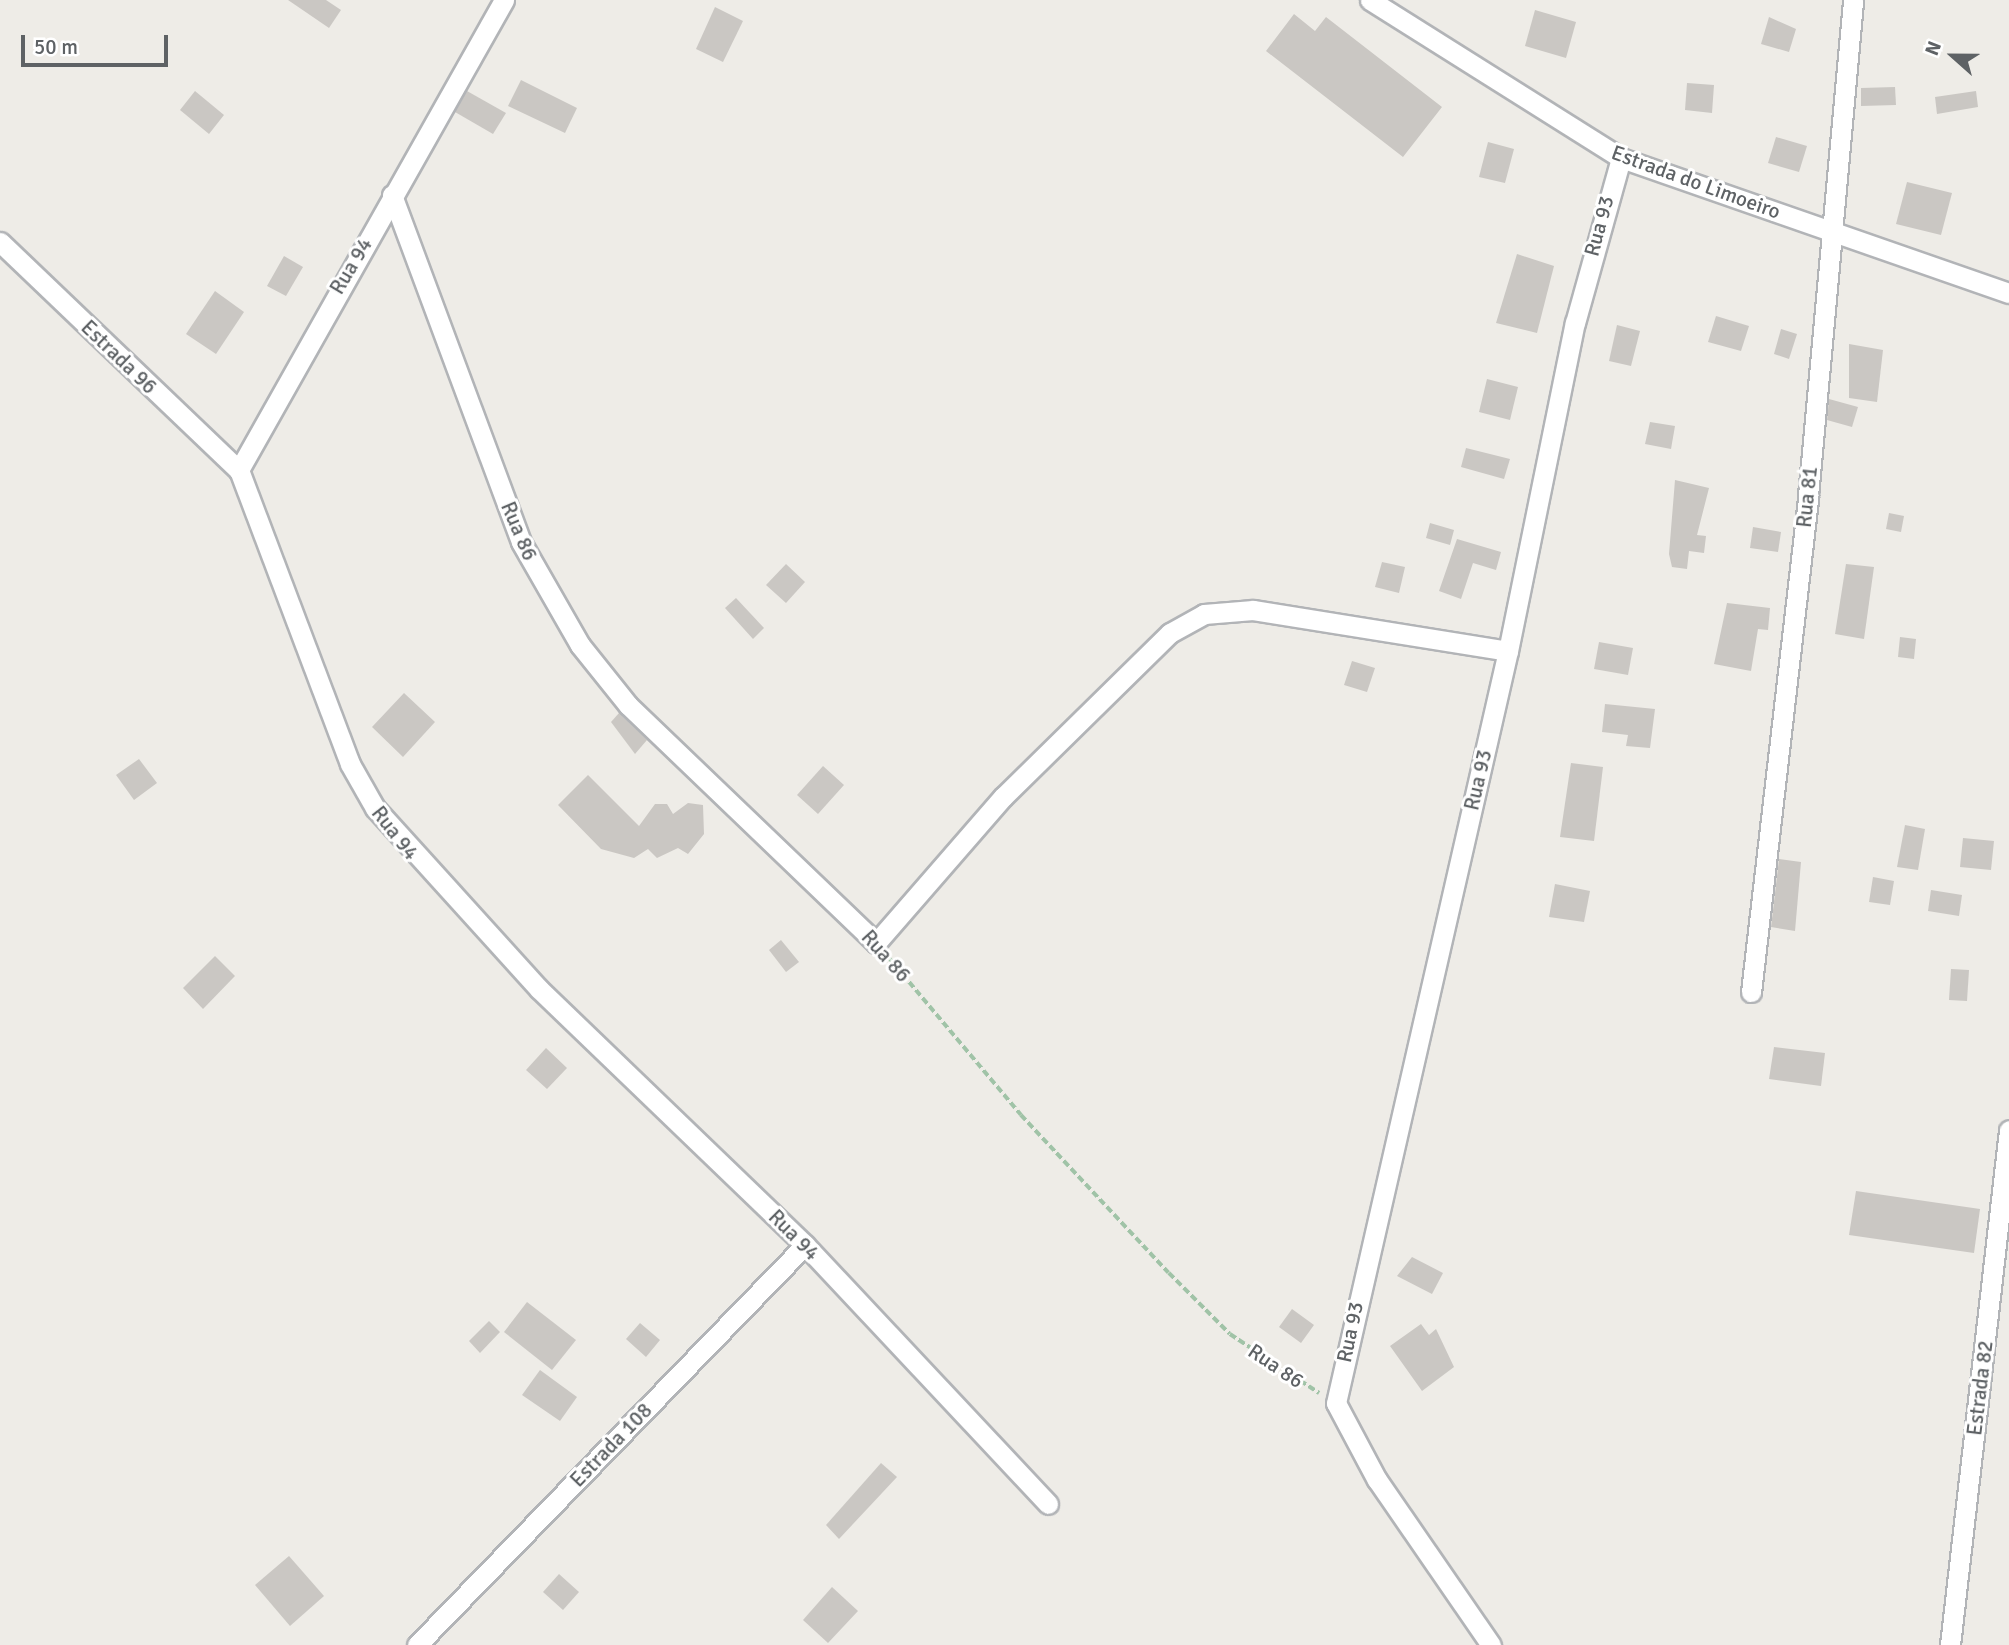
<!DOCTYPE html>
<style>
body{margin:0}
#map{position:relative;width:2009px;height:1645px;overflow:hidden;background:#eeece7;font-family:Signika,sans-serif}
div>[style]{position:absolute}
.building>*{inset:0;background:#cac7c3}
.path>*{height:3.5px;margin-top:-1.75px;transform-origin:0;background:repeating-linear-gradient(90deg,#a0c3a7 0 7px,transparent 0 10.5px)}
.roads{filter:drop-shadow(2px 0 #b2b4b7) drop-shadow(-2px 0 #b2b4b7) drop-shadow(0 2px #b2b4b7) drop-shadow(0 -2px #b2b4b7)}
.minor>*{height:19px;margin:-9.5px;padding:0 9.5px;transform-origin:9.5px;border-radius:9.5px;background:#fff}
span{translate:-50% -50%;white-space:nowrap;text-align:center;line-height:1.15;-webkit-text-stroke:6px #fff;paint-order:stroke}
.street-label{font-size:21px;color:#5e6265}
.north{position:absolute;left:1918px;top:21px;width:70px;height:70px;-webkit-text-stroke:5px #fff;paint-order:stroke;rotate:291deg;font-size:19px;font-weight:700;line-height:28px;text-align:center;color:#5e6265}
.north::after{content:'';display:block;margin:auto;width:24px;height:32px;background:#5e6265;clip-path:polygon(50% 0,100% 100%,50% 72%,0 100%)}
.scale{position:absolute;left:21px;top:35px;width:147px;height:32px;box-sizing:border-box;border:4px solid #5e6265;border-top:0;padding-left:9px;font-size:21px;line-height:24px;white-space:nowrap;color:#5e6265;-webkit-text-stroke:5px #fff;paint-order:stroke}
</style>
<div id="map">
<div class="building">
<div style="clip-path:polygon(288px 0,326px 0,341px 10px,329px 28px)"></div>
<div style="clip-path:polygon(715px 7px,743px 21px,723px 62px,696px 49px)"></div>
<div style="clip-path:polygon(1535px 10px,1576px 22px,1566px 58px,1525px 46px)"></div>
<div style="clip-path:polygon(1294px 14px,1315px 31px,1326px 17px,1442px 107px,1403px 157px,1266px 51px)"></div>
<div style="clip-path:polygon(1769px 17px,1796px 29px,1789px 52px,1761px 44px)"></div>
<div style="clip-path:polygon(521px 80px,577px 108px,565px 133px,508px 106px)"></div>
<div style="clip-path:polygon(1687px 83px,1714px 85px,1712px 113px,1685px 110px)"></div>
<div style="clip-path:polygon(1895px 87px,1896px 105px,1861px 106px,1861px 88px)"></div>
<div style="clip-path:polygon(195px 91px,224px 115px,209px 134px,180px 110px)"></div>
<div style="clip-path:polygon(467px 91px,506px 113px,493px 134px,455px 112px)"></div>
<div style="clip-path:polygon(1976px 91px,1978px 107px,1937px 114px,1935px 97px)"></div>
<div style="clip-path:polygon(1776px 137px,1807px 146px,1799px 172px,1768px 163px)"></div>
<div style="clip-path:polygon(1488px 142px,1514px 149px,1505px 183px,1479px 177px)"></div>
<div style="clip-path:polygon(1907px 182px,1952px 193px,1941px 235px,1896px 224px)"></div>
<div style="clip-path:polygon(1517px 254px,1554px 266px,1537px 333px,1496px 323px)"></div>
<div style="clip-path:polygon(284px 256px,303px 267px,286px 296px,267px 286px)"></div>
<div style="clip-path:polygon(215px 291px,244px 312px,216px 354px,186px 334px)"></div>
<div style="clip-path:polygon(1716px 316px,1749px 326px,1741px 351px,1708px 342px)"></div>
<div style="clip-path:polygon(1617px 325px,1640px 331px,1631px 366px,1609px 361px)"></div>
<div style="clip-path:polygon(1781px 329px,1797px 334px,1789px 359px,1774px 354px)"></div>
<div style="clip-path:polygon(1849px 344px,1883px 350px,1877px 402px,1849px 398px)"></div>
<div style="clip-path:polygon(1487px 379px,1518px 387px,1510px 420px,1479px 412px)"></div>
<div style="clip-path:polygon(1829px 399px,1858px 407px,1852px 427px,1827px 420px)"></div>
<div style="clip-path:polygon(1650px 422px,1675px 426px,1671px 449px,1645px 444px)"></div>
<div style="clip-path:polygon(1466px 448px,1510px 459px,1504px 479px,1461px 467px)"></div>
<div style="clip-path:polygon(1675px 480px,1709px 488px,1697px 535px,1706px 536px,1704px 553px,1689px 551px,1687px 569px,1672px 567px,1669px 554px)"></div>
<div style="clip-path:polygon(1889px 513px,1904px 516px,1901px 532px,1886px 529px)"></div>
<div style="clip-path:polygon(1430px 523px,1454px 530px,1450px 545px,1426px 538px)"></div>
<div style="clip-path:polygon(1753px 527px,1781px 532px,1778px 552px,1750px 548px)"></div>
<div style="clip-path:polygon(1457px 539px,1501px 552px,1496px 570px,1473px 563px,1461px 599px,1439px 591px)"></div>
<div style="clip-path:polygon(1382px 562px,1405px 567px,1399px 593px,1375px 587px)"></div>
<div style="clip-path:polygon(786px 564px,805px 582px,786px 603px,766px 585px)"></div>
<div style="clip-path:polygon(1846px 564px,1874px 567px,1864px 639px,1835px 634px)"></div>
<div style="clip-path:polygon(736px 598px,764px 628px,753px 639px,725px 608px)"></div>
<div style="clip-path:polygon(1727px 603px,1770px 608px,1768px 630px,1758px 629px,1751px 671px,1714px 664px)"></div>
<div style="clip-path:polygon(1900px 637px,1916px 639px,1914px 659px,1898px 657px)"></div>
<div style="clip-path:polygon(1599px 642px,1633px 648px,1628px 675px,1594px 669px)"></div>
<div style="clip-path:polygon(1352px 661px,1375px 668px,1367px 692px,1344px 685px)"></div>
<div style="clip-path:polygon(404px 693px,435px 722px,403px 757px,372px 727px)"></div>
<div style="clip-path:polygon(1605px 704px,1655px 709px,1650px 748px,1626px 746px,1628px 735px,1602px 732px)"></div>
<div style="clip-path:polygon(619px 713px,647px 740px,635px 754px,611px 722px)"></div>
<div style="clip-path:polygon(139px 759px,157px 783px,134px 800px,116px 775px)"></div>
<div style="clip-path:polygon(1571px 763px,1603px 767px,1594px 841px,1560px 837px)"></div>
<div style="clip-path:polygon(823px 766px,844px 785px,818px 814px,797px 795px)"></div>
<div style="clip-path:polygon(588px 775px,639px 826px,655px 804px,667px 804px,673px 814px,688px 803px,703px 805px,704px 834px,688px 854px,678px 848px,657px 858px,648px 849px,634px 858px,601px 849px,558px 805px)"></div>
<div style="clip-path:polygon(1905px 825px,1925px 829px,1918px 870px,1897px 867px)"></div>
<div style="clip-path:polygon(1963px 838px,1994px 841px,1991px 870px,1960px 867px)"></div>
<div style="clip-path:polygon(1779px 859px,1801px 862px,1795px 931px,1771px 927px)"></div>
<div style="clip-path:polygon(1873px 877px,1894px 881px,1890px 905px,1869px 902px)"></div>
<div style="clip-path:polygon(1555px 884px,1590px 891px,1584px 922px,1549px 917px)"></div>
<div style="clip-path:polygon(1931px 890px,1962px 895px,1959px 916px,1928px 911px)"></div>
<div style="clip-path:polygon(781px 940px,799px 962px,786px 972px,769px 950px)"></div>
<div style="clip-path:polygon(215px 956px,235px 976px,203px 1009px,183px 988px)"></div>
<div style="clip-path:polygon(1951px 969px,1969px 970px,1967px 1001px,1949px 1000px)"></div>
<div style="clip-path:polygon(1774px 1047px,1825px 1053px,1821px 1086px,1769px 1079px)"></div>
<div style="clip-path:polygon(546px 1048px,567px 1068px,547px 1089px,526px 1070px)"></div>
<div style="clip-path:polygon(1856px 1191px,1980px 1209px,1974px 1253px,1849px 1235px)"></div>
<div style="clip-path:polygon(1412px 1257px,1443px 1273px,1432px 1294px,1397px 1276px)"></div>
<div style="clip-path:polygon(527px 1302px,576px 1340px,552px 1370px,504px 1332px)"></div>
<div style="clip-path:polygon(1292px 1309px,1314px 1325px,1301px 1343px,1279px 1327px)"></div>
<div style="clip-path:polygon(489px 1321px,500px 1332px,480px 1353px,469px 1341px)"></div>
<div style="clip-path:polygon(640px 1323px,660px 1340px,646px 1357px,626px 1339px)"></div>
<div style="clip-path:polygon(1421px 1324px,1429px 1335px,1436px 1329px,1454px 1367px,1422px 1391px,1390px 1346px)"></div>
<div style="clip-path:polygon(540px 1370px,577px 1397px,560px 1421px,522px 1395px)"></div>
<div style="clip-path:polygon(881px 1463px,897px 1477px,839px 1539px,826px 1525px)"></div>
<div style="clip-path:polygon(289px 1556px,324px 1596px,290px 1626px,255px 1585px)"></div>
<div style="clip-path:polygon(559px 1574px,579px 1592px,563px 1610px,543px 1592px)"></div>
<div style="clip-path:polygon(832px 1587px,858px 1611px,828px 1643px,803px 1620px)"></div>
</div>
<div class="path">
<div style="left:889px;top:958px;width:205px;rotate:49.9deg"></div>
<div style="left:1021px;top:1115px;width:216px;rotate:46.9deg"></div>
<div style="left:1169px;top:1273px;width:86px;rotate:45deg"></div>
<div style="left:1230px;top:1334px;width:107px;rotate:33.5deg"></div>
</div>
<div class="roads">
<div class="minor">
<div style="left:504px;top:0;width:540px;rotate:119.42deg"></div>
<div style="left:239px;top:470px;width:314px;rotate:69.3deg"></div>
<div style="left:350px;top:764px;width:51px;rotate:60.4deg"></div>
<div style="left:375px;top:808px;width:244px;rotate:47.8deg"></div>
<div style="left:539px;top:989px;width:369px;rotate:43.9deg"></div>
<div style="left:805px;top:1245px;width:355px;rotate:46.8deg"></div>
<div style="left:1370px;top:0;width:297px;rotate:32.2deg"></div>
<div style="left:1621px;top:158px;width:411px;rotate:19.2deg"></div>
<div style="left:392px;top:195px;width:370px;rotate:69.6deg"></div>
<div style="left:521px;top:542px;width:119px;rotate:60.2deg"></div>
<div style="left:580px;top:645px;width:77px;rotate:51.3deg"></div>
<div style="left:628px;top:705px;width:344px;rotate:43.8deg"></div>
<div style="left:876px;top:943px;width:194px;rotate:-49deg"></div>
<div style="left:1003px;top:797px;width:234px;rotate:-44.5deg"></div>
<div style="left:1170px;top:633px;width:39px;rotate:-29deg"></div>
<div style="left:1204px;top:614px;width:49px;rotate:-4.7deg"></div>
<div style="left:1253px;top:610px;width:258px;rotate:9.1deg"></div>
<div style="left:0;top:242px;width:330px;rotate:43.7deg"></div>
<div style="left:1751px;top:992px;width:499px;rotate:-83.4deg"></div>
<div style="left:1808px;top:496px;width:498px;rotate:-84.8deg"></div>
<div style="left:417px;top:1645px;width:557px;rotate:-45.87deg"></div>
<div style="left:1491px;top:1645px;width:201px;rotate:-124.6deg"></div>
<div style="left:1377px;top:1480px;width:87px;rotate:-118deg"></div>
<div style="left:1336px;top:1403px;width:771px;rotate:-77.12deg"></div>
<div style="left:1508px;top:651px;width:335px;rotate:-78.5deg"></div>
<div style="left:1575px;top:323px;width:171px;rotate:-74.4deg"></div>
<div style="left:1950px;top:1645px;width:518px;rotate:-83.46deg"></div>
</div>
</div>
<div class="street-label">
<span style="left:1696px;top:182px;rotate:20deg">Estrada do Limoeiro</span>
<span style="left:1599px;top:226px;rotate:-75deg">Rua 93</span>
<span style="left:351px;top:266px;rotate:-59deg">Rua 94</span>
<span style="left:119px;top:357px;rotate:44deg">Estrada 96</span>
<span style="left:1807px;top:497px;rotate:-84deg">Rua 81</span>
<span style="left:519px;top:531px;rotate:67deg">Rua 86</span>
<span style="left:1478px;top:780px;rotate:-77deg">Rua 93</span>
<span style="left:395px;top:833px;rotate:52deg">Rua 94</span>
<span style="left:886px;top:956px;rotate:48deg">Rua 86</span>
<span style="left:794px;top:1235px;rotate:45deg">Rua 94</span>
<span style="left:1350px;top:1332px;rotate:-78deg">Rua 93</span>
<span style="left:1276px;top:1366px;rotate:34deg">Rua 86</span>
<span style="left:1980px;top:1388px;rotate:-83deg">Estrada 82</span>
<span style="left:611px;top:1445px;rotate:-46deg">Estrada 108</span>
</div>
<div class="north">N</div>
<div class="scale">50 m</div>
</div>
